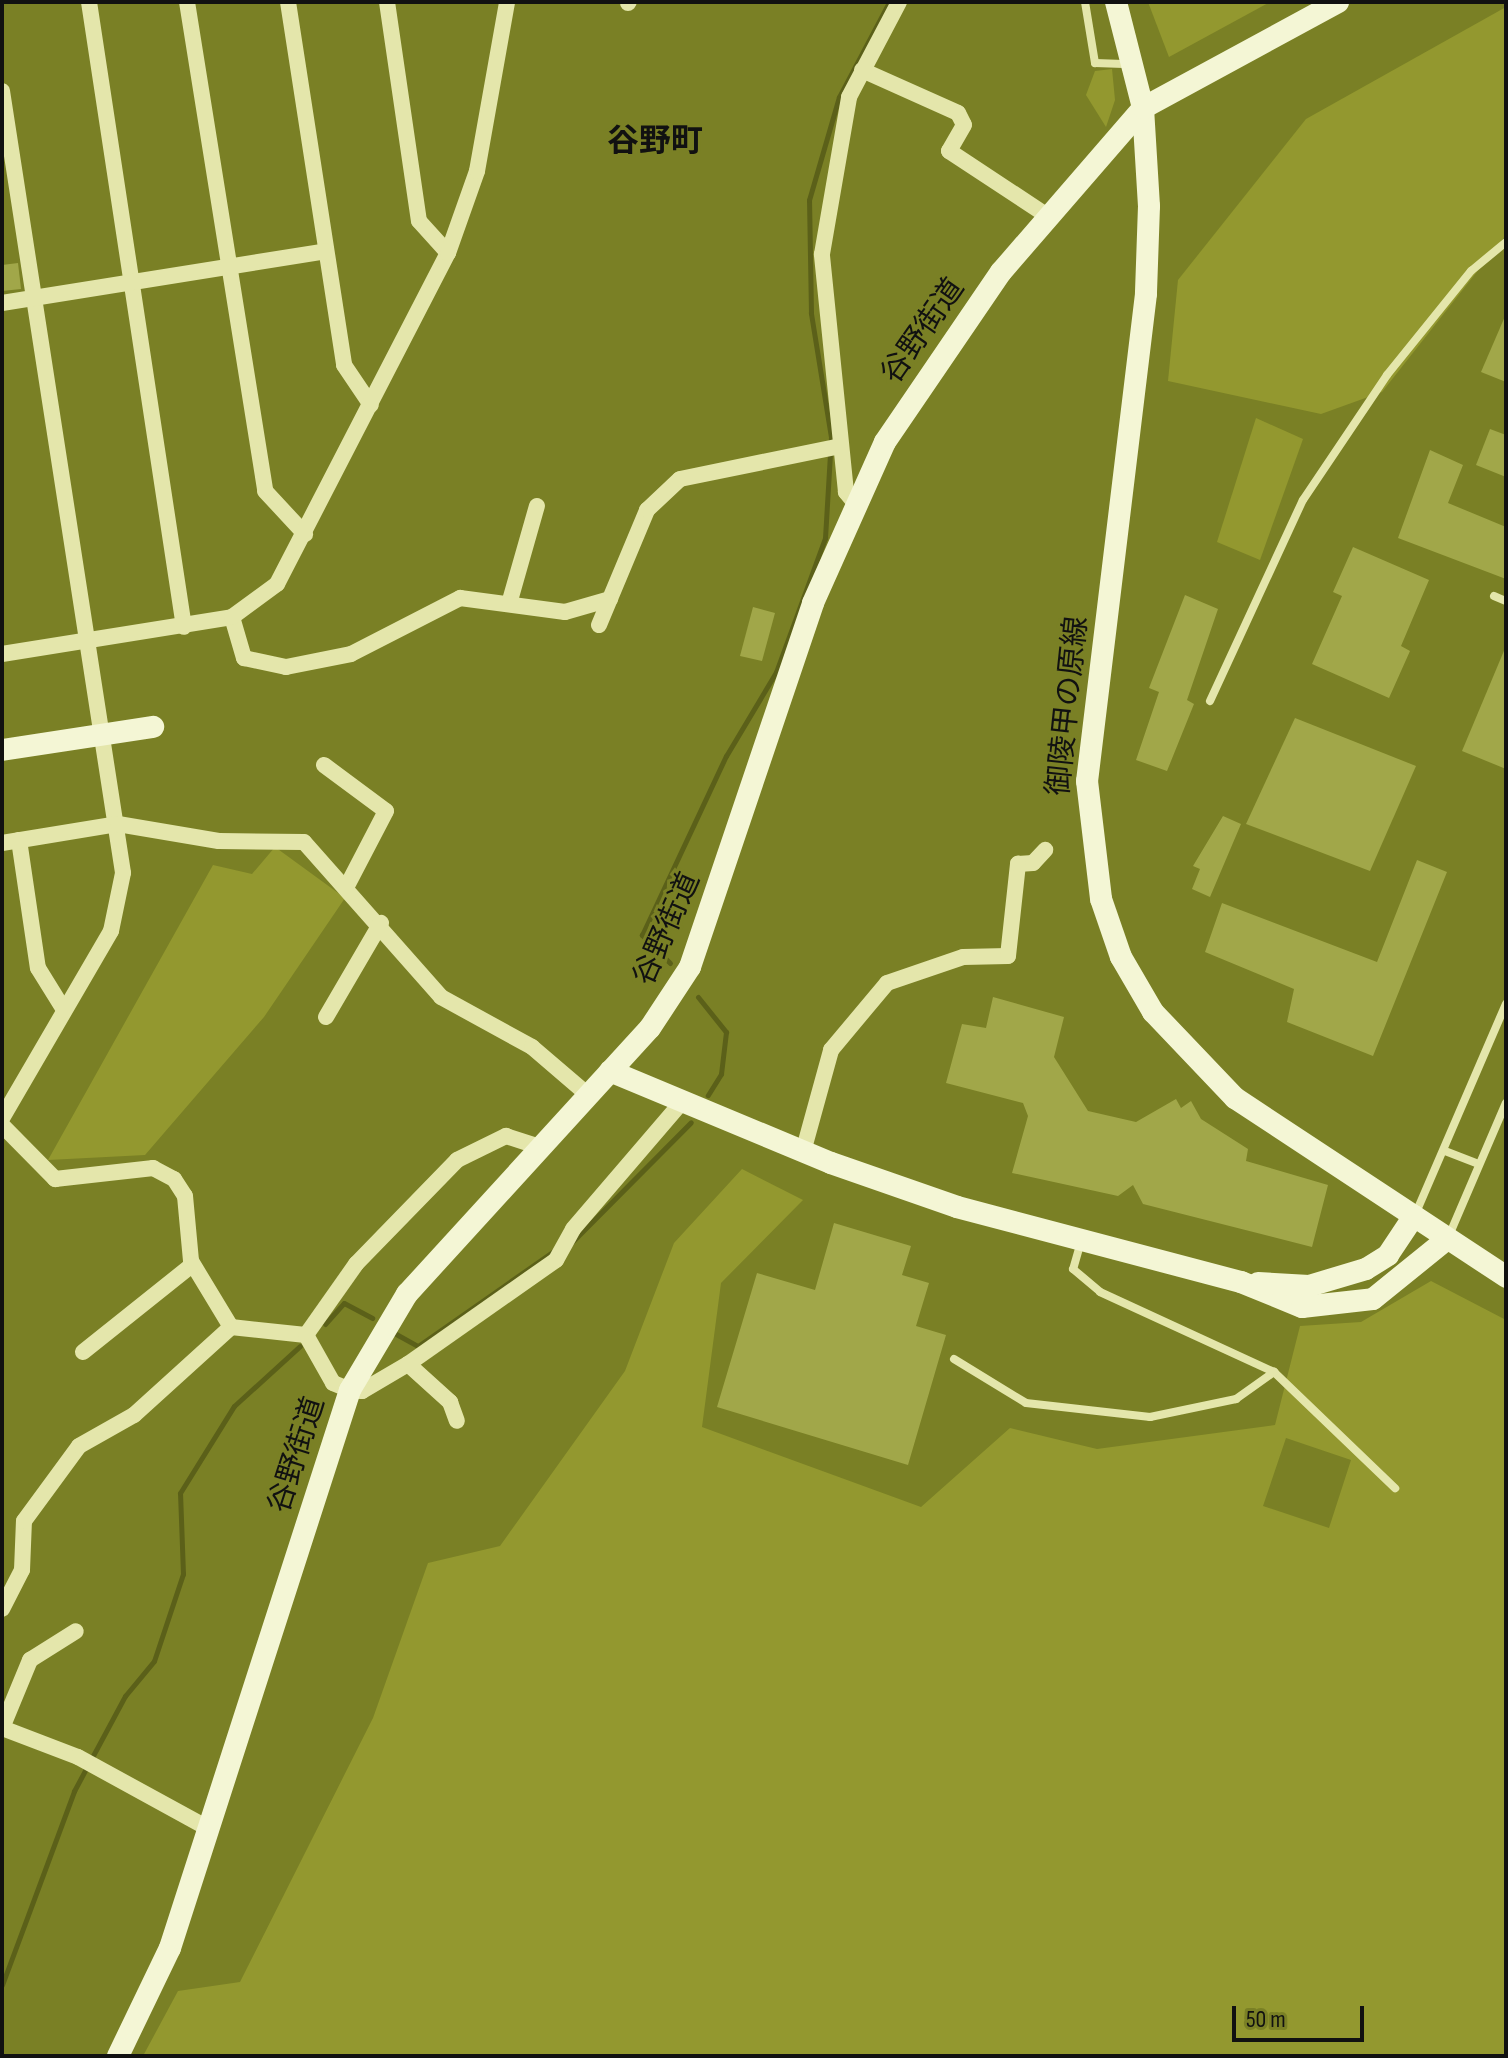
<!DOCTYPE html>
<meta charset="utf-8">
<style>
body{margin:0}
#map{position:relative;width:1508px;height:2058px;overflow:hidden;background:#7a8025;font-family:"Sofia Sans Condensed","Noto Sans JP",sans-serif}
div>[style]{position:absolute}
.green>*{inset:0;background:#93982f}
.stream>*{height:5px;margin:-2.5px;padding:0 2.5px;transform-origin:2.5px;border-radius:2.5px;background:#5b6019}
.building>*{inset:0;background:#a1a749}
.lane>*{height:8px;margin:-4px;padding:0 4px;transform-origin:4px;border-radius:4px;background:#e4e6ab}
.street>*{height:16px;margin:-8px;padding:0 8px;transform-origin:8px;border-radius:8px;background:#e4e6ab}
.secondary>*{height:22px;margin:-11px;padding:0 11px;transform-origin:11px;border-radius:11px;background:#f4f6d5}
span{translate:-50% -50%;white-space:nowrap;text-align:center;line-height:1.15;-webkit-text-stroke:6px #7a8025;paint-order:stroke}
.street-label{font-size:30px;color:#111}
.neighbourhood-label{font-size:32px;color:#111;font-weight:700}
.frame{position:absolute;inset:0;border:4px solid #111;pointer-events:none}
.scale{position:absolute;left:1232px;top:2006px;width:132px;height:36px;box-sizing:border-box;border:4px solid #111;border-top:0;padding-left:10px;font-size:24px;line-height:28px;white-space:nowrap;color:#111;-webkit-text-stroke:6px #7a8025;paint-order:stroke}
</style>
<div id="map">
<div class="green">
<div style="clip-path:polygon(1148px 2px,1270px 2px,1169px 57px)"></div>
<div style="clip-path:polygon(1506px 7px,1506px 235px,1382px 392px,1321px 414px,1168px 381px,1178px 280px,1306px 119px)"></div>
<div style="clip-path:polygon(1112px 69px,1115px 100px,1106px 127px,1086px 95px,1095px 71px)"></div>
<div style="clip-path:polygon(1256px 418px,1303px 439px,1260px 560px,1217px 542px)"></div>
<div style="clip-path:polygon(275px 847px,345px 898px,264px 1017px,145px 1155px,48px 1160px,213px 865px,252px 874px)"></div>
<div style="clip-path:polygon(evenodd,742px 1169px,803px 1200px,721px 1283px,702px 1427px,921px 1507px,1010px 1428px,1097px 1449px,1275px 1425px,1300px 1326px,1361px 1322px,1431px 1281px,1506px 1320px,1506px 2056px,143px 2056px,178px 1991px,240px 1982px,373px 1718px,428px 1563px,500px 1546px,625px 1371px,674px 1243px,742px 1169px,1286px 1438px,1351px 1460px,1329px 1528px,1263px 1506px,1286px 1438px)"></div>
</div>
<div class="stream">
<div style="left:670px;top:963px;width:40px;rotate:-135deg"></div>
<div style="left:642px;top:935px;width:198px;rotate:-64.9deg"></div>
<div style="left:726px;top:756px;width:98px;rotate:-59.2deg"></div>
<div style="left:776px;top:672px;width:143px;rotate:-69.9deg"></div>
<div style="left:825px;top:538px;width:101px;rotate:-86.6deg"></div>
<div style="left:831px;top:437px;width:126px;rotate:-99.2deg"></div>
<div style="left:811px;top:313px;width:113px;rotate:-91deg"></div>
<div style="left:809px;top:200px;width:107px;rotate:-73.8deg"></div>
<div style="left:839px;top:97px;width:107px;rotate:-62.2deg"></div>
<div style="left:698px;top:997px;width:45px;rotate:51.3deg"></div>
<div style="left:726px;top:1032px;width:42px;rotate:96.8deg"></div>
<div style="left:721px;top:1074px;width:25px;rotate:122deg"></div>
<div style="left:571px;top:1243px;width:170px;rotate:-45.2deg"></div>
<div style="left:325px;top:1324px;width:28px;rotate:-48deg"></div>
<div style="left:344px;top:1303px;width:32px;rotate:28deg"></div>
<div style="left:396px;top:1334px;width:25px;rotate:29deg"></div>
<div style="left:418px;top:1346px;width:167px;rotate:-35deg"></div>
<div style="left:2px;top:1985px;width:207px;rotate:-69.6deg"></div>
<div style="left:74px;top:1791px;width:108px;rotate:-61.8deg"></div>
<div style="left:125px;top:1696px;width:45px;rotate:-50.4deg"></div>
<div style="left:154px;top:1661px;width:92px;rotate:-71.6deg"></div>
<div style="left:183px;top:1574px;width:81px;rotate:-92.1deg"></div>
<div style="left:180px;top:1493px;width:102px;rotate:-58.2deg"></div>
<div style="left:234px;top:1406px;width:89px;rotate:-42.3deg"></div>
</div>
<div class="building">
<div style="clip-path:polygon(18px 263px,21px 289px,2px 291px,2px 265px)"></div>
<div style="clip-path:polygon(1506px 314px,1506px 382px,1481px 372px)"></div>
<div style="clip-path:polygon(1490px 429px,1506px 435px,1506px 477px,1476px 465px)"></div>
<div style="clip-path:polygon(1430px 450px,1463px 465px,1448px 503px,1506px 527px,1506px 579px,1398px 538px)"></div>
<div style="clip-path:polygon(1353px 547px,1429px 580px,1401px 646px,1410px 651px,1389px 698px,1312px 664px,1342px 596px,1333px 592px)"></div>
<div style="clip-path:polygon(1185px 595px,1218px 609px,1187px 700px,1194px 704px,1167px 771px,1136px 760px,1159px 692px,1149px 688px)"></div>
<div style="clip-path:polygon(753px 607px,775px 613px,762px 661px,740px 656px)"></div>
<div style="clip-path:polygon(1506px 646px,1506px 769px,1462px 751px)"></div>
<div style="clip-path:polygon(1295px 718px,1416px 766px,1370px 871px,1246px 824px)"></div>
<div style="clip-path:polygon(1223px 816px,1241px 824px,1210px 897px,1192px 889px,1200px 869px,1193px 866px)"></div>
<div style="clip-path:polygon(1417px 860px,1447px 872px,1373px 1056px,1287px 1022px,1294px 989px,1205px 952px,1222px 903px,1377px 962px)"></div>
<div style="clip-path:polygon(993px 997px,1064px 1017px,1054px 1057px,1088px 1111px,1136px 1122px,1176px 1099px,1181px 1108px,1191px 1101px,1201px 1119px,1248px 1149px,1246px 1161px,1328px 1185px,1312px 1247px,1143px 1204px,1133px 1185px,1118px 1196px,1012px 1173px,1028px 1116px,1023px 1103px,946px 1083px,962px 1024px,986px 1028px)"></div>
<div style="clip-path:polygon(834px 1223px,911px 1246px,902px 1275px,929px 1283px,916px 1326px,946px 1335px,908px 1465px,717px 1407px,757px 1273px,815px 1290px)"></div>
</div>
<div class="lane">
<div style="left:1085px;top:2px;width:62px;rotate:80.7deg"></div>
<div style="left:1095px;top:63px;width:36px;rotate:2deg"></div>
<div style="left:1494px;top:596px;width:13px;rotate:23deg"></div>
<div style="left:1210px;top:701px;width:221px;rotate:-65.2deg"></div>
<div style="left:1303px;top:500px;width:151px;rotate:-56.1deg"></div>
<div style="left:1387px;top:375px;width:134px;rotate:-51.1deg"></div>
<div style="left:1471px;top:271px;width:45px;rotate:-39.6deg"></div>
<div style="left:1445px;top:1151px;width:36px;rotate:21deg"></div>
<div style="left:1415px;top:1215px;width:230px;rotate:-66.7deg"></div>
<div style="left:1448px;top:1238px;width:147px;rotate:-66.8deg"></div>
<div style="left:1080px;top:1245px;width:25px;rotate:106deg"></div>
<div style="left:1073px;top:1269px;width:35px;rotate:40deg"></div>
<div style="left:1100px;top:1292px;width:192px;rotate:24.7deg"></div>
<div style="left:1274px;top:1372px;width:168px;rotate:43.8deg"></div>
<div style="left:954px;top:1359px;width:84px;rotate:31.4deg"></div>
<div style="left:1026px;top:1403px;width:125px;rotate:6.4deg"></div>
<div style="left:1150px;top:1417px;width:88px;rotate:-11.8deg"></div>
<div style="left:1236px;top:1399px;width:47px;rotate:-35.4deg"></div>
</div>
<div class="street">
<div style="left:89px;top:2px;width:632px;rotate:81.36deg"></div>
<div style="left:187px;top:2px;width:495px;rotate:80.9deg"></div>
<div style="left:265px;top:491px;width:59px;rotate:47.1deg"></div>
<div style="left:288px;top:2px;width:367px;rotate:81.2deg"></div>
<div style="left:344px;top:365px;width:48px;rotate:56deg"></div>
<div style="left:387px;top:2px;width:221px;rotate:81.7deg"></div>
<div style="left:419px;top:221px;width:43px;rotate:47.8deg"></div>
<div style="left:628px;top:3px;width:1px;rotate:-45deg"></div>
<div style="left:862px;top:70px;width:105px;rotate:24.1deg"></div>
<div style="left:958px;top:113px;width:13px;rotate:63deg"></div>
<div style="left:964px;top:125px;width:30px;rotate:120deg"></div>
<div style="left:949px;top:151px;width:116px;rotate:33.4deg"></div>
<div style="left:2px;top:91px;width:791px;rotate:81.2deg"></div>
<div style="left:123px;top:873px;width:59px;rotate:101.7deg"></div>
<div style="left:111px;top:931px;width:216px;rotate:120.2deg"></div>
<div style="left:2px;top:303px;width:327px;rotate:-9.1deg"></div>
<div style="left:854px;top:502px;width:13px;rotate:-129deg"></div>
<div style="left:846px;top:492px;width:239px;rotate:-95.8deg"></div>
<div style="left:822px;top:254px;width:159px;rotate:-80.2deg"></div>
<div style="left:849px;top:97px;width:107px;rotate:-62.2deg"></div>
<div style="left:509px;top:604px;width:102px;rotate:-74.1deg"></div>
<div style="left:232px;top:617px;width:43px;rotate:73.7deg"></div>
<div style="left:244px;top:658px;width:43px;rotate:12.1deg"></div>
<div style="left:286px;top:667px;width:66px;rotate:-11.3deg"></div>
<div style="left:351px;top:654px;width:123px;rotate:-27.2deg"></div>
<div style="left:460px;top:598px;width:106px;rotate:7.6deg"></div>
<div style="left:565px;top:612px;width:47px;rotate:-16.1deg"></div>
<div style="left:599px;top:625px;width:125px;rotate:-67.3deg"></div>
<div style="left:647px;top:510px;width:45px;rotate:-43.2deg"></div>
<div style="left:680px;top:479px;width:164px;rotate:-11.6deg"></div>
<div style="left:2px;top:654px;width:233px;rotate:-9.1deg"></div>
<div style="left:232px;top:617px;width:56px;rotate:-36.3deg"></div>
<div style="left:277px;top:584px;width:373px;rotate:-62.7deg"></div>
<div style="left:448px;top:253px;width:87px;rotate:-70.5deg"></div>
<div style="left:477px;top:171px;width:172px;rotate:-79.9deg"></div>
<div style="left:324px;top:765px;width:77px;rotate:36.6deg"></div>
<div style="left:386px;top:811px;width:87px;rotate:117.5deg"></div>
<div style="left:19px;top:840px;width:129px;rotate:81.6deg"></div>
<div style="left:38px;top:968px;width:49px;rotate:58.2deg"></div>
<div style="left:2px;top:843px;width:118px;rotate:-9.3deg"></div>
<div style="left:118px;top:824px;width:102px;rotate:9.6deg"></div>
<div style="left:219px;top:841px;width:85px;rotate:0.7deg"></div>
<div style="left:304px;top:842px;width:207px;rotate:48.5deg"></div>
<div style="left:441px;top:997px;width:104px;rotate:28.8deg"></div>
<div style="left:532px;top:1047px;width:74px;rotate:40.6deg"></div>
<div style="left:326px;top:1017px;width:109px;rotate:-59.7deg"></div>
<div style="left:2px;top:1125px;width:76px;rotate:45.5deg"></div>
<div style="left:55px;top:1179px;width:99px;rotate:-6.4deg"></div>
<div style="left:153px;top:1168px;width:24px;rotate:28deg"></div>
<div style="left:174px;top:1179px;width:20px;rotate:57deg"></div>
<div style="left:185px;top:1196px;width:65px;rotate:84.7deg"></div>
<div style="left:191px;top:1261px;width:77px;rotate:58.8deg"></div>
<div style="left:803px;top:1152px;width:106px;rotate:-74.6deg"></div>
<div style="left:831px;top:1050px;width:87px;rotate:-50.1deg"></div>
<div style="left:887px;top:983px;width:80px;rotate:-18.9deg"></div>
<div style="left:963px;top:957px;width:45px;rotate:-1.3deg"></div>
<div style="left:1008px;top:956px;width:93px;rotate:-83.8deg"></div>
<div style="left:1018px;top:864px;width:15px;rotate:-4deg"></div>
<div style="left:1033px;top:863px;width:18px;rotate:-47deg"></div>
<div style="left:306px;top:1335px;width:55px;rotate:60.6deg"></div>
<div style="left:333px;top:1383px;width:18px;rotate:22deg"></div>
<div style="left:350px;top:1390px;width:12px;rotate:5deg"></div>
<div style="left:362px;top:1391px;width:53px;rotate:-30.4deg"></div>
<div style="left:408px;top:1364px;width:181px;rotate:-35.1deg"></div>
<div style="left:556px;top:1260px;width:35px;rotate:-61deg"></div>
<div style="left:573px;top:1229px;width:165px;rotate:-49.4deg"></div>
<div style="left:83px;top:1352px;width:139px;rotate:-38.6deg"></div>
<div style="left:408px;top:1364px;width:57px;rotate:42.1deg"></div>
<div style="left:450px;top:1402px;width:20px;rotate:70deg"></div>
<div style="left:2px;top:1609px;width:44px;rotate:-62.9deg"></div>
<div style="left:22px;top:1570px;width:49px;rotate:-87.7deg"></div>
<div style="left:24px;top:1521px;width:93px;rotate:-53.7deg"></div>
<div style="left:79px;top:1446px;width:63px;rotate:-29.4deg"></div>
<div style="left:134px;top:1415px;width:131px;rotate:-42.2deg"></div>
<div style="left:231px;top:1327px;width:75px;rotate:6.1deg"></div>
<div style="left:306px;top:1335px;width:87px;rotate:-54.8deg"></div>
<div style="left:356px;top:1264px;width:145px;rotate:-45.8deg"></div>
<div style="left:457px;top:1160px;width:55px;rotate:-26.1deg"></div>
<div style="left:506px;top:1136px;width:36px;rotate:18deg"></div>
<div style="left:2px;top:1728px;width:81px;rotate:20.9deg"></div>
<div style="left:78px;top:1757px;width:146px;rotate:28.7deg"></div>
<div style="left:2px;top:1728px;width:74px;rotate:-67.6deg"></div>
<div style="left:30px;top:1660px;width:54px;rotate:-32.2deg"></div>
</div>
<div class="secondary">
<div style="left:1116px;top:2px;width:109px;rotate:75.7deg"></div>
<div style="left:1143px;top:108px;width:98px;rotate:86.5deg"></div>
<div style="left:1149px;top:206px;width:88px;rotate:92deg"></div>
<div style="left:1146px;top:294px;width:491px;rotate:96.9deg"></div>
<div style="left:1087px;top:781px;width:119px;rotate:83.2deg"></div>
<div style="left:1101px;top:899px;width:61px;rotate:71deg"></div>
<div style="left:1121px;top:957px;width:64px;rotate:59.8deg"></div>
<div style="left:1153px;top:1012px;width:119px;rotate:46.4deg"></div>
<div style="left:1235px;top:1098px;width:325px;rotate:33.4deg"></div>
<div style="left:2px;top:750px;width:153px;rotate:-8.7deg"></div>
<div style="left:610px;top:1071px;width:239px;rotate:22.6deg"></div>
<div style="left:831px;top:1163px;width:133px;rotate:19.2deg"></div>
<div style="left:957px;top:1207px;width:294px;rotate:14.8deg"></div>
<div style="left:1241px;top:1282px;width:66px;rotate:22.3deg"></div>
<div style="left:1302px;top:1307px;width:71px;rotate:-6.4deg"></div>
<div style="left:1373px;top:1299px;width:95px;rotate:-39deg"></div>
<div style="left:1258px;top:1283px;width:51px;rotate:3.4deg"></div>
<div style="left:1309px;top:1286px;width:59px;rotate:-16.6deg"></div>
<div style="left:1366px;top:1269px;width:26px;rotate:-32deg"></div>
<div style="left:1388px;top:1255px;width:47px;rotate:-56.3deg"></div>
<div style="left:118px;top:2056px;width:120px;rotate:-64.3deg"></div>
<div style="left:170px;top:1948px;width:586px;rotate:-72.12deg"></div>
<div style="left:350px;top:1390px;width:112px;rotate:-59.3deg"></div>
<div style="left:407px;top:1294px;width:360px;rotate:-47.6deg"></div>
<div style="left:650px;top:1028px;width:73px;rotate:-56.7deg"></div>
<div style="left:690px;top:967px;width:384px;rotate:-71.3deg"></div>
<div style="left:813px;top:603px;width:176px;rotate:-65.9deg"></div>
<div style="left:885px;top:442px;width:206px;rotate:-55.7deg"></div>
<div style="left:1001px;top:272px;width:217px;rotate:-49.1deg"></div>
<div style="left:1143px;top:108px;width:222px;rotate:-28.5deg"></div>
</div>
<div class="street-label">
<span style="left:923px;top:331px;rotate:-55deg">谷野街道</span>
<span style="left:1068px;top:706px;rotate:-84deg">御陵甲の原線</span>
<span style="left:667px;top:929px;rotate:-66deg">谷野街道</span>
<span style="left:297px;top:1455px;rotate:-72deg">谷野街道</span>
</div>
<div class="neighbourhood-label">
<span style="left:655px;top:142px">谷野町</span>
</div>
<div class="frame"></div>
<div class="scale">50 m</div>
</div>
